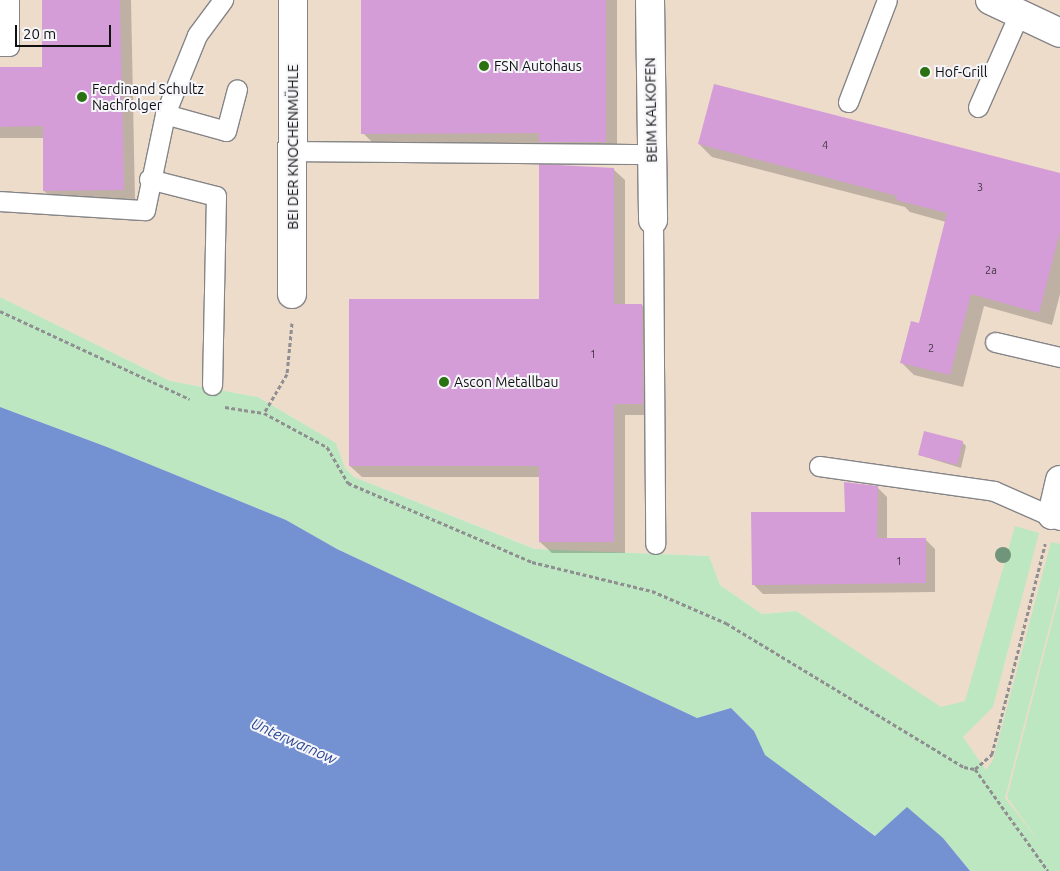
<!DOCTYPE html>
<meta charset="utf-8">
<style>
body{margin:0}
#map{position:relative;width:1060px;height:871px;overflow:hidden;background:#e9e9ed;font-family:Ubuntu,sans-serif}
div>[style]{position:absolute}
.commercial>*{inset:0;background:#eedccb}
.green>*{inset:0;background:#bde7c0}
.water>*{inset:0;background:#7491d1}
.shadow>*{inset:0;background:#0003}
.building>*{inset:0;background:#d49dd7}
.path>*{height:3px;margin-top:-1.5px;transform-origin:0;background:repeating-linear-gradient(90deg,#8f8f92 0 4px,transparent 0 6.5px)}
.roads{filter:drop-shadow(1px 0 #858588) drop-shadow(-1px 0 #858588) drop-shadow(0 1px #858588) drop-shadow(0 -1px #858588)}
.lane>*{height:19px;margin:-9.5px;padding:0 9.5px;transform-origin:9.5px;border-radius:9.5px;background:#fff}
.street>*{height:28px;margin:-14px;padding:0 14px;transform-origin:14px;border-radius:14px;background:#fff}
.trees>*{width:16px;height:16px;margin:-8px;border-radius:50%;background:#71957a}
.dots>*{width:14px;height:14px;translate:-50% -50%;box-sizing:border-box;border:2px solid #f6f6fa;border-radius:50%}
span{translate:-50% -50%;white-space:nowrap;text-align:center;line-height:1.15;-webkit-text-stroke:4px #f6f6fa;paint-order:stroke}
.number-label{font-size:11px;color:#423443}
.number-label span{-webkit-text-stroke-width:0}
.poi-label{font-size:14px;color:#111112}
.left{translate:0 -50%;text-align:left}
.street-label{font-size:14px;color:#111112}
.water-label{font-size:15px;color:#274592;font-style:italic}
.scale{position:absolute;left:15px;top:25px;width:96px;height:22px;box-sizing:border-box;border:2px solid #111112;border-top:0;padding-left:6px;font-size:15px;line-height:18px;white-space:nowrap;color:#111112;-webkit-text-stroke:4px #f6f6fa;paint-order:stroke}
</style>
<div id="map">
<div class="commercial">
<div style="clip-path:polygon(0 0,1060px 0,1060px 869px,1006px 800px,963px 737px,796px 611px,762px 614px,720px 585px,709px 556px,536px 549px,354px 477px,345px 468px,336px 443px,258px 397px,170px 381px,0 297px)"></div>
</div>
<div class="green">
<div style="clip-path:polygon(0 297px,170px 381px,258px 397px,336px 443px,345px 468px,354px 477px,535px 549px,709px 556px,720px 585px,762px 614px,796px 611px,941px 707px,965px 701px,1015px 526px,1039px 533px,993px 707px,963px 737px,986px 770px,993px 760px,1051px 542px,1060px 544px,1060px 586px,1005px 798px,1038px 840px,1007px 797px,1060px 592px,1060px 871px,970px 871px,943px 838px,907px 808px,876px 836px,764px 755px,754px 731px,731px 708px,697px 718px,337px 549px,286px 520px,107px 447px,0 407px)"></div>
</div>
<div class="water">
<div style="clip-path:polygon(0 407px,107px 447px,286px 520px,337px 549px,697px 718px,731px 708px,754px 731px,765px 755px,875px 836px,907px 807px,943px 838px,970px 871px,0 871px)"></div>
</div>
<div class="shadow">
<div style="clip-path:polygon(43px 0,131px 0,135px 201px,56px 202px,44px 191px,44px 138px,0 138px,0 68px,43px 68px)"></div>
<div style="clip-path:polygon(362px 0,617px 0,617px 153px,552px 153px,543px 144px,374px 144px,363px 133px)"></div>
<div style="clip-path:polygon(699px 144px,1060px 175px,1060px 294px,1052px 325px,984px 306px,963px 387px,914px 375px,901px 362px,919px 324px,946px 222px,910px 212px,905px 207px,712px 157px)"></div>
<div style="clip-path:polygon(613px 169px,625px 180px,625px 305px,642px 305px,653px 317px,654px 415px,625px 415px,625px 553px,552px 553px,540px 542px,540px 477px,362px 477px,350px 466px,540px 300px)"></div>
<div style="clip-path:polygon(962px 442px,966px 446px,961px 468px,919px 455px)"></div>
<div style="clip-path:polygon(877px 487px,887px 497px,887px 539px,925px 539px,935px 549px,935px 592px,763px 594px,753px 584px)"></div>
</div>
<div class="building">
<div style="clip-path:polygon(42px 0,120px 0,124px 190px,43px 191px,43px 126px,0 127px,0 67px,42px 67px)"></div>
<div style="clip-path:polygon(361px 0,606px 0,606px 142px,539px 142px,539px 133px,361px 134px)"></div>
<div style="clip-path:polygon(714px 84px,1060px 173px,1060px 232px,1039px 313px,971px 294px,950px 375px,900px 363px,911px 321px,919px 323px,947px 213px,896px 200px,897px 196px,698px 144px)"></div>
<div style="clip-path:polygon(539px 164px,614px 168px,614px 304px,642px 304px,643px 404px,614px 404px,614px 542px,539px 542px,539px 466px,349px 466px,349px 299px,539px 299px)"></div>
<div style="clip-path:polygon(924px 431px,963px 441px,957px 465px,918px 455px)"></div>
<div style="clip-path:polygon(844px 482px,878px 486px,877px 538px,926px 538px,926px 583px,752px 585px,751px 512px,845px 512px)"></div>
</div>
<div class="path">
<div style="left:0;top:311px;width:209px;rotate:24.9deg"></div>
<div style="left:292px;top:323px;width:51px;rotate:95.6deg"></div>
<div style="left:287px;top:374px;width:45px;rotate:120.5deg"></div>
<div style="left:264px;top:413px;width:72px;rotate:28.4deg"></div>
<div style="left:327px;top:447px;width:42px;rotate:59.7deg"></div>
<div style="left:348px;top:483px;width:200px;rotate:23.2deg"></div>
<div style="left:532px;top:562px;width:123px;rotate:13.6deg"></div>
<div style="left:652px;top:591px;width:81px;rotate:23.4deg"></div>
<div style="left:726px;top:623px;width:278px;rotate:31.2deg"></div>
<div style="left:964px;top:767px;width:11px;rotate:10deg"></div>
<div style="left:975px;top:769px;width:23px;rotate:-41deg"></div>
<div style="left:992px;top:754px;width:217px;rotate:-75.8deg"></div>
<div style="left:225px;top:407px;width:39px;rotate:9deg"></div>
<div style="left:975px;top:769px;width:125px;rotate:54.4deg"></div>
</div>
<div class="roads">
<div class="lane">
<div style="left:0;top:46px;width:9px"></div>
<div style="left:9px;top:46px;width:46px;rotate:-90deg"></div>
<div style="left:848px;top:102px;width:109px;rotate:-69.1deg"></div>
<div style="left:978px;top:107px;width:102px;rotate:-66.2deg"></div>
<div style="left:165px;top:114px;width:63px;rotate:15.6deg"></div>
<div style="left:226px;top:131px;width:43px;rotate:-75.3deg"></div>
<div style="left:295px;top:151px;width:357px;rotate:0.5deg"></div>
<div style="left:149px;top:179px;width:69px;rotate:14.2deg"></div>
<div style="left:216px;top:196px;width:189px;rotate:91.2deg"></div>
<div style="left:0;top:201px;width:145px;rotate:3.6deg"></div>
<div style="left:145px;top:210px;width:98px;rotate:-78.2deg"></div>
<div style="left:165px;top:114px;width:85px;rotate:-67.9deg"></div>
<div style="left:197px;top:35px;width:44px;rotate:-53.4deg"></div>
<div style="left:653px;top:220px;width:324px;rotate:89.6deg"></div>
<div style="left:995px;top:342px;width:67px;rotate:13deg"></div>
<div style="left:819px;top:466px;width:177px;rotate:8.1deg"></div>
<div style="left:994px;top:491px;width:72px;rotate:23.7deg"></div>
</div>
<div class="street">
<div style="left:650px;top:0;width:220px;rotate:89.2deg"></div>
<div style="left:990px;top:0;width:77px;rotate:25.2deg"></div>
<div style="left:292px;top:294px;width:294px;rotate:-89.8deg"></div>
<div style="left:1052px;top:515px;width:36px;rotate:-77deg"></div>
</div>
</div>
<div class="trees">
<div style="left:1003px;top:555px"></div>
</div>
<div class="dots">
<div style="left:484px;top:66px;background:#2a7111"></div>
<div style="left:925px;top:72px;background:#2a7111"></div>
<div style="left:82px;top:97px;background:#2a7111"></div>
<div style="left:444px;top:382px;background:#2a7111"></div>
</div>
<div class="number-label">
<span style="left:825px;top:145px">4</span>
<span style="left:980px;top:187px">3</span>
<span style="left:991px;top:270px">2a</span>
<span style="left:931px;top:348px">2</span>
<span style="left:593px;top:354px">1</span>
<span style="left:899px;top:561px">1</span>
</div>
<div class="poi-label">
<span class="left" style="left:494px;top:66px">FSN Autohaus</span>
<span class="left" style="left:935px;top:72px">Hof-Grill</span>
<span class="left" style="left:92px;top:97px">Ferdinand Schultz<br>Nachfolger</span>
<span class="left" style="left:454px;top:382px">Ascon Metallbau</span>
</div>
<div class="street-label">
<span style="left:651px;top:110px;rotate:-91deg">BEIM KALKOFEN</span>
<span style="left:293px;top:147px;rotate:-90deg">BEI DER KNOCHENMÜHLE</span>
</div>
<div class="water-label">
<span style="left:294px;top:741px;rotate:24deg">Unterwarnow</span>
</div>
<div class="scale">20 m</div>
</div>
